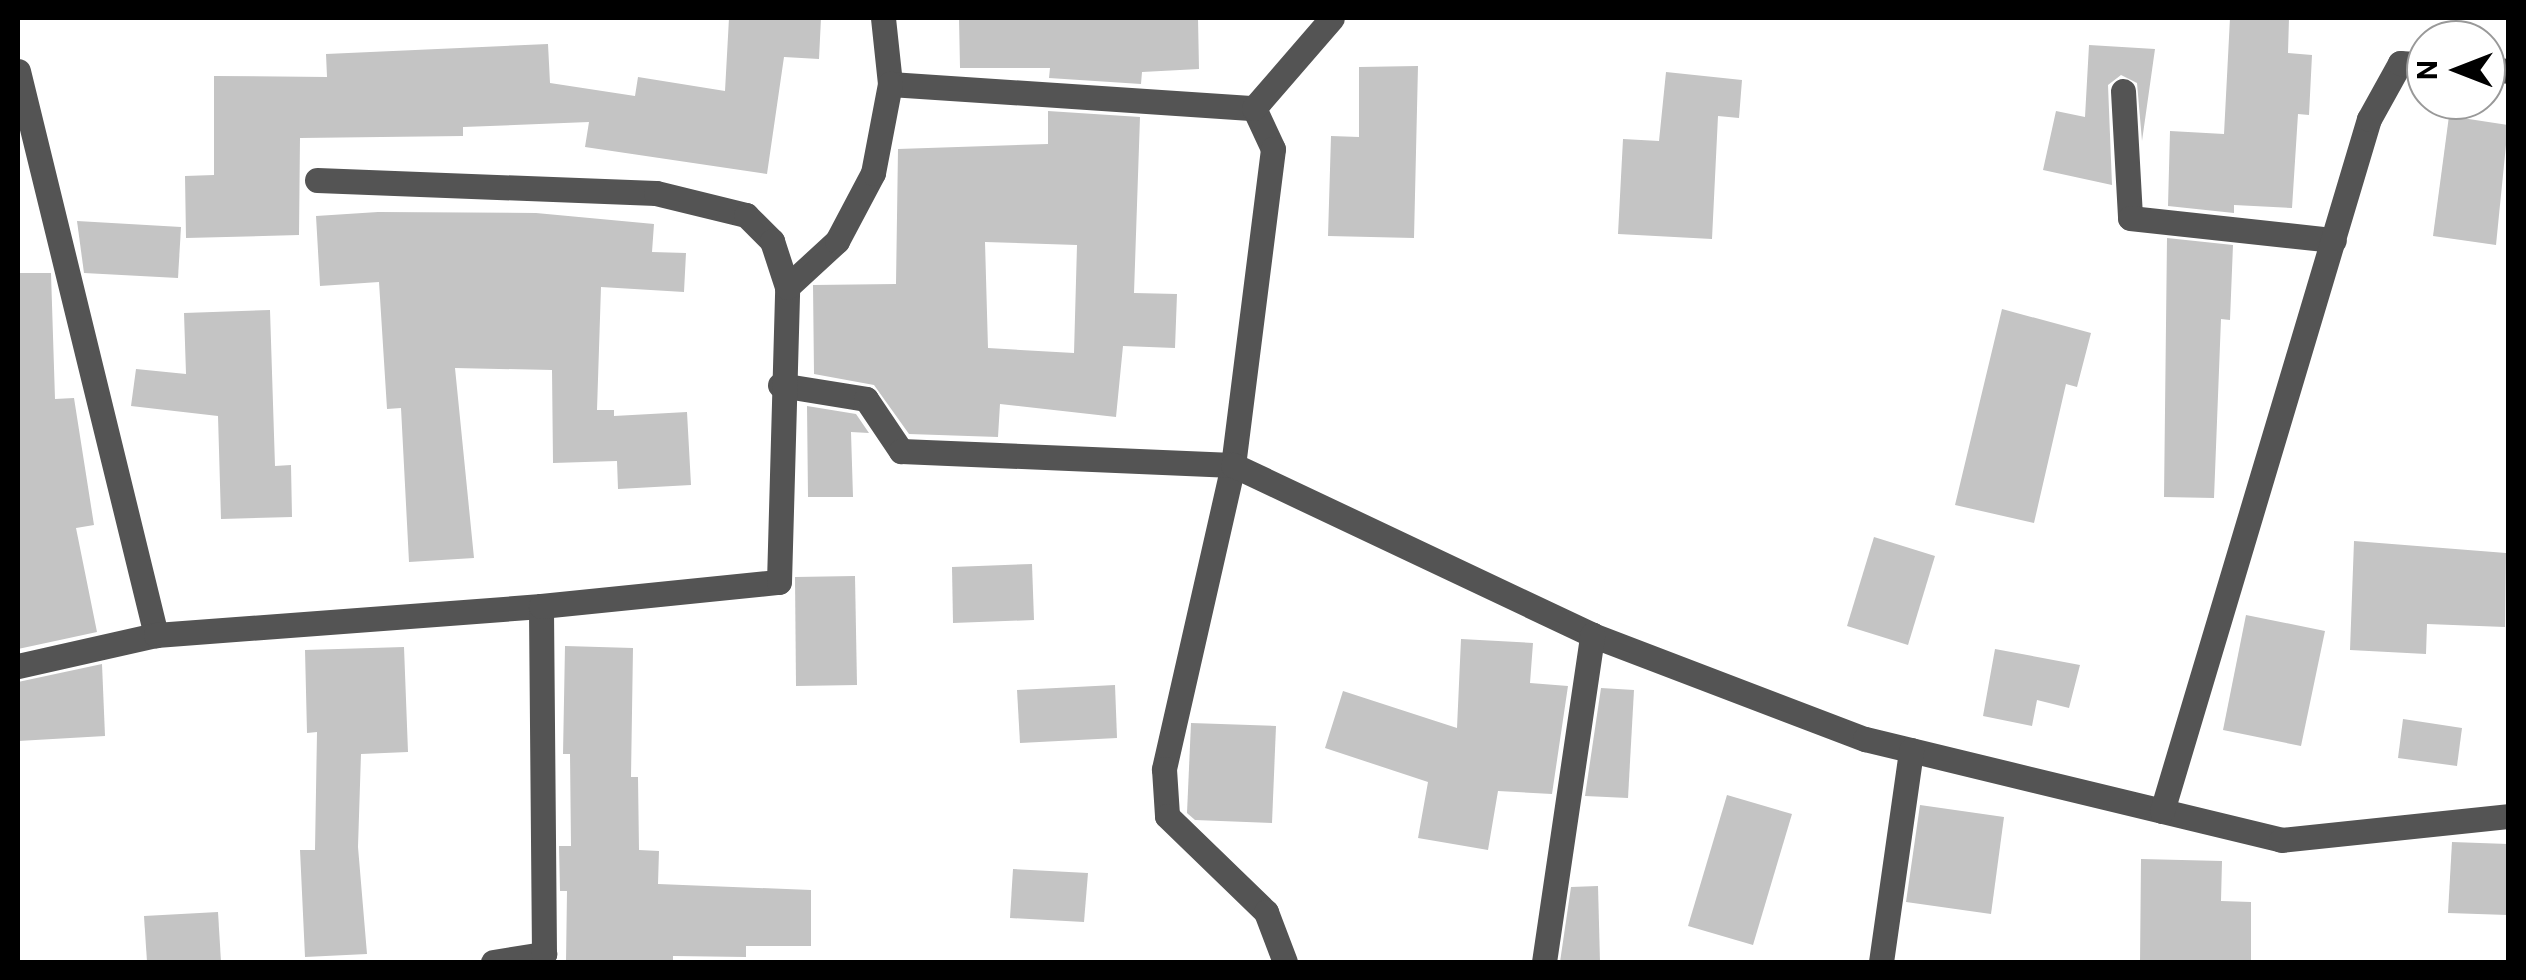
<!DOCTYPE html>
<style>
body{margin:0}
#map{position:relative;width:2526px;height:980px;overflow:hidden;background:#fff;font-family:Roboto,sans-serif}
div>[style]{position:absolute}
.building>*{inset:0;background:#c4c4c4}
.minor>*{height:25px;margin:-12.5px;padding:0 12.5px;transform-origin:12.5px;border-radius:12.5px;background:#545454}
span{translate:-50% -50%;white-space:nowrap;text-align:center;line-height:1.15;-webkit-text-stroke:10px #fff;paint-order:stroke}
.frame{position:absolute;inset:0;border:20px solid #000;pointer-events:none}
.north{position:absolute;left:2406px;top:20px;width:100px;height:100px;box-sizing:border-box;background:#fff;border:2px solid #999;border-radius:50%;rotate:270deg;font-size:28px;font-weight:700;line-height:40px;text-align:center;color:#000}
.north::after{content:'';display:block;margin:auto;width:35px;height:45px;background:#000;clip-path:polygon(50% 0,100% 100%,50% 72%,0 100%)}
</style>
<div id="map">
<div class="building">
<div style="clip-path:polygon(729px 18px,821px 18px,819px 59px,784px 57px,767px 174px,585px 147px,589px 122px,463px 127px,463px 136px,300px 138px,299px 235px,186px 238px,185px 176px,214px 175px,214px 76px,327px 77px,326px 54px,548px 44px,550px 83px,635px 96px,638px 77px,725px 91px)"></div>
<div style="clip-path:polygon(959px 18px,1198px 18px,1199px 69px,1142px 72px,1141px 84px,1049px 78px,1050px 68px,960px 68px)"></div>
<div style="clip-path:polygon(2230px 18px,2289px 18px,2288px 53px,2312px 55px,2309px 115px,2298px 114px,2292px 208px,2234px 205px,2234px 213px,2168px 206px,2170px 131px,2224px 134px)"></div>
<div style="clip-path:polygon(2089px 45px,2155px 49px,2142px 141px,2137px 83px,2121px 75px,2108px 85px,2112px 185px,2043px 170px,2056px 111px,2085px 117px)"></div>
<div style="clip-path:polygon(1418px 66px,1414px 238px,1328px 236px,1331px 136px,1359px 137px,1359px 67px)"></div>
<div style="clip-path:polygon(1666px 72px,1742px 80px,1739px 118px,1718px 116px,1712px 239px,1618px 234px,1623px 139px,1659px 141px)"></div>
<div style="clip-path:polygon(evenodd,1048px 111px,1140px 117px,1134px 293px,1177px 294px,1175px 348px,1123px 346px,1116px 417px,1000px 404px,998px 437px,909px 434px,874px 385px,814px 374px,813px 285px,896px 284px,898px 149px,1048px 144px,1048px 111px,985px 242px,1077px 245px,1074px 353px,988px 348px,985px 242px)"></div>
<div style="clip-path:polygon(2449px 116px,2508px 125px,2496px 245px,2433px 236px)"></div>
<div style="clip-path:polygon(378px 212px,536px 213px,654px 224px,652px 252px,686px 253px,684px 292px,601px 287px,597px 410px,614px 410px,614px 416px,687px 412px,691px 485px,618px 489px,617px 461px,553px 463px,552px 370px,455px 368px,474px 558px,409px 562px,401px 408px,387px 409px,379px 282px,320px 286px,316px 216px)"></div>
<div style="clip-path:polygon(77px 221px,181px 227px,178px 278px,84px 273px)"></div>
<div style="clip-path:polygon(2167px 238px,2233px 245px,2230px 320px,2221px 319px,2214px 498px,2164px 497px)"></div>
<div style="clip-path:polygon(18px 273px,51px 273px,55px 399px,74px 398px,94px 525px,76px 528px,97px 632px,18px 649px)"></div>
<div style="clip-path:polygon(2002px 309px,2091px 333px,2077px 387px,2066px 384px,2034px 523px,1955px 505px)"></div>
<div style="clip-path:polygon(270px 310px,275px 466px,291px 465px,292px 517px,221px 519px,218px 416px,131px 406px,136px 369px,186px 374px,184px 313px)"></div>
<div style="clip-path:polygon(807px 406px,856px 414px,869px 433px,851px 432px,853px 497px,808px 497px)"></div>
<div style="clip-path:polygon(1874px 537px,1935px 556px,1908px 645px,1847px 626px)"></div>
<div style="clip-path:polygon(2354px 541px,2506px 553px,2505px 627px,2427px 624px,2426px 654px,2350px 650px)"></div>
<div style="clip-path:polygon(1032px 564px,1034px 620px,953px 623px,952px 567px)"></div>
<div style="clip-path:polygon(855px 576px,857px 685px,796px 686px,795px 577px)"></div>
<div style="clip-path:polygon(2246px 615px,2325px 631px,2301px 746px,2223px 730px)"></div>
<div style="clip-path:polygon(1461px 639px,1533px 643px,1530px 683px,1568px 686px,1552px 794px,1498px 791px,1488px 850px,1418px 838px,1428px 782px,1325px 748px,1343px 691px,1457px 728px)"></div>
<div style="clip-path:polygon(565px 646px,633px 648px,631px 777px,638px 777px,639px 850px,659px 851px,658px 884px,811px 890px,811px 946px,746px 946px,746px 957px,673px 956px,673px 962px,566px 962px,567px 891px,560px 891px,559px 846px,571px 846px,570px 754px,563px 754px)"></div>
<div style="clip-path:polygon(404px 647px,408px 752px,361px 754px,358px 847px,367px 954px,305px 957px,300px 850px,315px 850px,317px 732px,307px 733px,305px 650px)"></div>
<div style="clip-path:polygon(1995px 649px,2080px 665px,2069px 708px,2037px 700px,2032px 726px,1983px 716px)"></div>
<div style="clip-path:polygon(102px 664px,105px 736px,18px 741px,18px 682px)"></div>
<div style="clip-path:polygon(1115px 685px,1117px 738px,1020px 743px,1017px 690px)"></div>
<div style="clip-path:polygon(1601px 688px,1634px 690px,1628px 798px,1585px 796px)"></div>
<div style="clip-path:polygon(2403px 719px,2462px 728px,2457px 766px,2398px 758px)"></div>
<div style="clip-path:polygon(1191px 723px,1276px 726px,1272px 823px,1195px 820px,1187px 813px)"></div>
<div style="clip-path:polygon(1727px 795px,1792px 814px,1753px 945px,1688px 926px)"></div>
<div style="clip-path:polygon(1920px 805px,2004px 817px,1991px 914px,1906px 902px)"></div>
<div style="clip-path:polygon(2452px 842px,2508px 844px,2508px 915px,2448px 913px)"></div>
<div style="clip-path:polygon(2141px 859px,2222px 861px,2221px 901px,2251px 902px,2251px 962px,2140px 962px)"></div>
<div style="clip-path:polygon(1013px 869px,1088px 873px,1084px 922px,1010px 918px)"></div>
<div style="clip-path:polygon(1598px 886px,1600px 962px,1560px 962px,1571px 887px)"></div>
<div style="clip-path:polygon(218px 912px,221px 962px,147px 962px,144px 916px)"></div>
</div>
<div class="minor">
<div style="left:883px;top:18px;width:66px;rotate:83.9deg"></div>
<div style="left:890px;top:84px;width:365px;rotate:3.8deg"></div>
<div style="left:1254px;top:108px;width:45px;rotate:65.1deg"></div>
<div style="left:1273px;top:149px;width:319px;rotate:97.2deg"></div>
<div style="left:1233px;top:465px;width:312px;rotate:102.8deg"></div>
<div style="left:1164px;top:769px;width:47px;rotate:86.3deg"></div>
<div style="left:1167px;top:816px;width:138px;rotate:44.1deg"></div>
<div style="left:1266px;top:912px;width:53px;rotate:69.2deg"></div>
<div style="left:2486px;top:69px;width:22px;rotate:5deg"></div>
<div style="left:18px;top:71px;width:581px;rotate:76.25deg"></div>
<div style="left:2123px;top:91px;width:127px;rotate:86.8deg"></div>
<div style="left:2130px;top:218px;width:205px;rotate:6.2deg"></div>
<div style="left:1254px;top:108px;width:119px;rotate:-49.1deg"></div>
<div style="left:317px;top:180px;width:339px;rotate:2.2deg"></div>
<div style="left:656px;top:193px;width:93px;rotate:13.7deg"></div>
<div style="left:746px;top:215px;width:37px;rotate:45deg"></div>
<div style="left:772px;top:241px;width:48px;rotate:71.9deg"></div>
<div style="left:780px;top:385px;width:87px;rotate:9.2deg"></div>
<div style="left:866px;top:399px;width:63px;rotate:56.1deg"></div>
<div style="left:901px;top:451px;width:332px;rotate:2.4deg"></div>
<div style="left:1233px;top:465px;width:397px;rotate:25.3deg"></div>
<div style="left:1592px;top:635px;width:292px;rotate:20.9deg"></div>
<div style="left:1865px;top:739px;width:428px;rotate:13.6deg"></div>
<div style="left:2281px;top:840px;width:228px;rotate:-6deg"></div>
<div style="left:18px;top:666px;width:141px;rotate:-12.7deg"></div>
<div style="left:156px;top:635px;width:386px;rotate:-4.3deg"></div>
<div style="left:2162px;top:811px;width:722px;rotate:-73.35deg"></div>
<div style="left:2369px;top:119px;width:64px;rotate:-61deg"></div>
<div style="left:2400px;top:63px;width:26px;rotate:4deg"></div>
<div style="left:493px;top:962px;width:52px;rotate:-8.9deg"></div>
<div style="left:544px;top:954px;width:348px;rotate:-90.5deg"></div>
<div style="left:541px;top:606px;width:239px;rotate:-5.8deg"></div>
<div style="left:779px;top:582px;width:295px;rotate:-88.4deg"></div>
<div style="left:787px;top:287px;width:68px;rotate:-42.6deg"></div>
<div style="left:837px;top:241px;width:77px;rotate:-62.1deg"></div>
<div style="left:873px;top:173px;width:91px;rotate:-79.2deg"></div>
<div style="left:1544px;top:962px;width:331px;rotate:-81.6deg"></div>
<div style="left:1881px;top:962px;width:214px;rotate:-81.9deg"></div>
</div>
<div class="frame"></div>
<div class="north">N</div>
</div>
